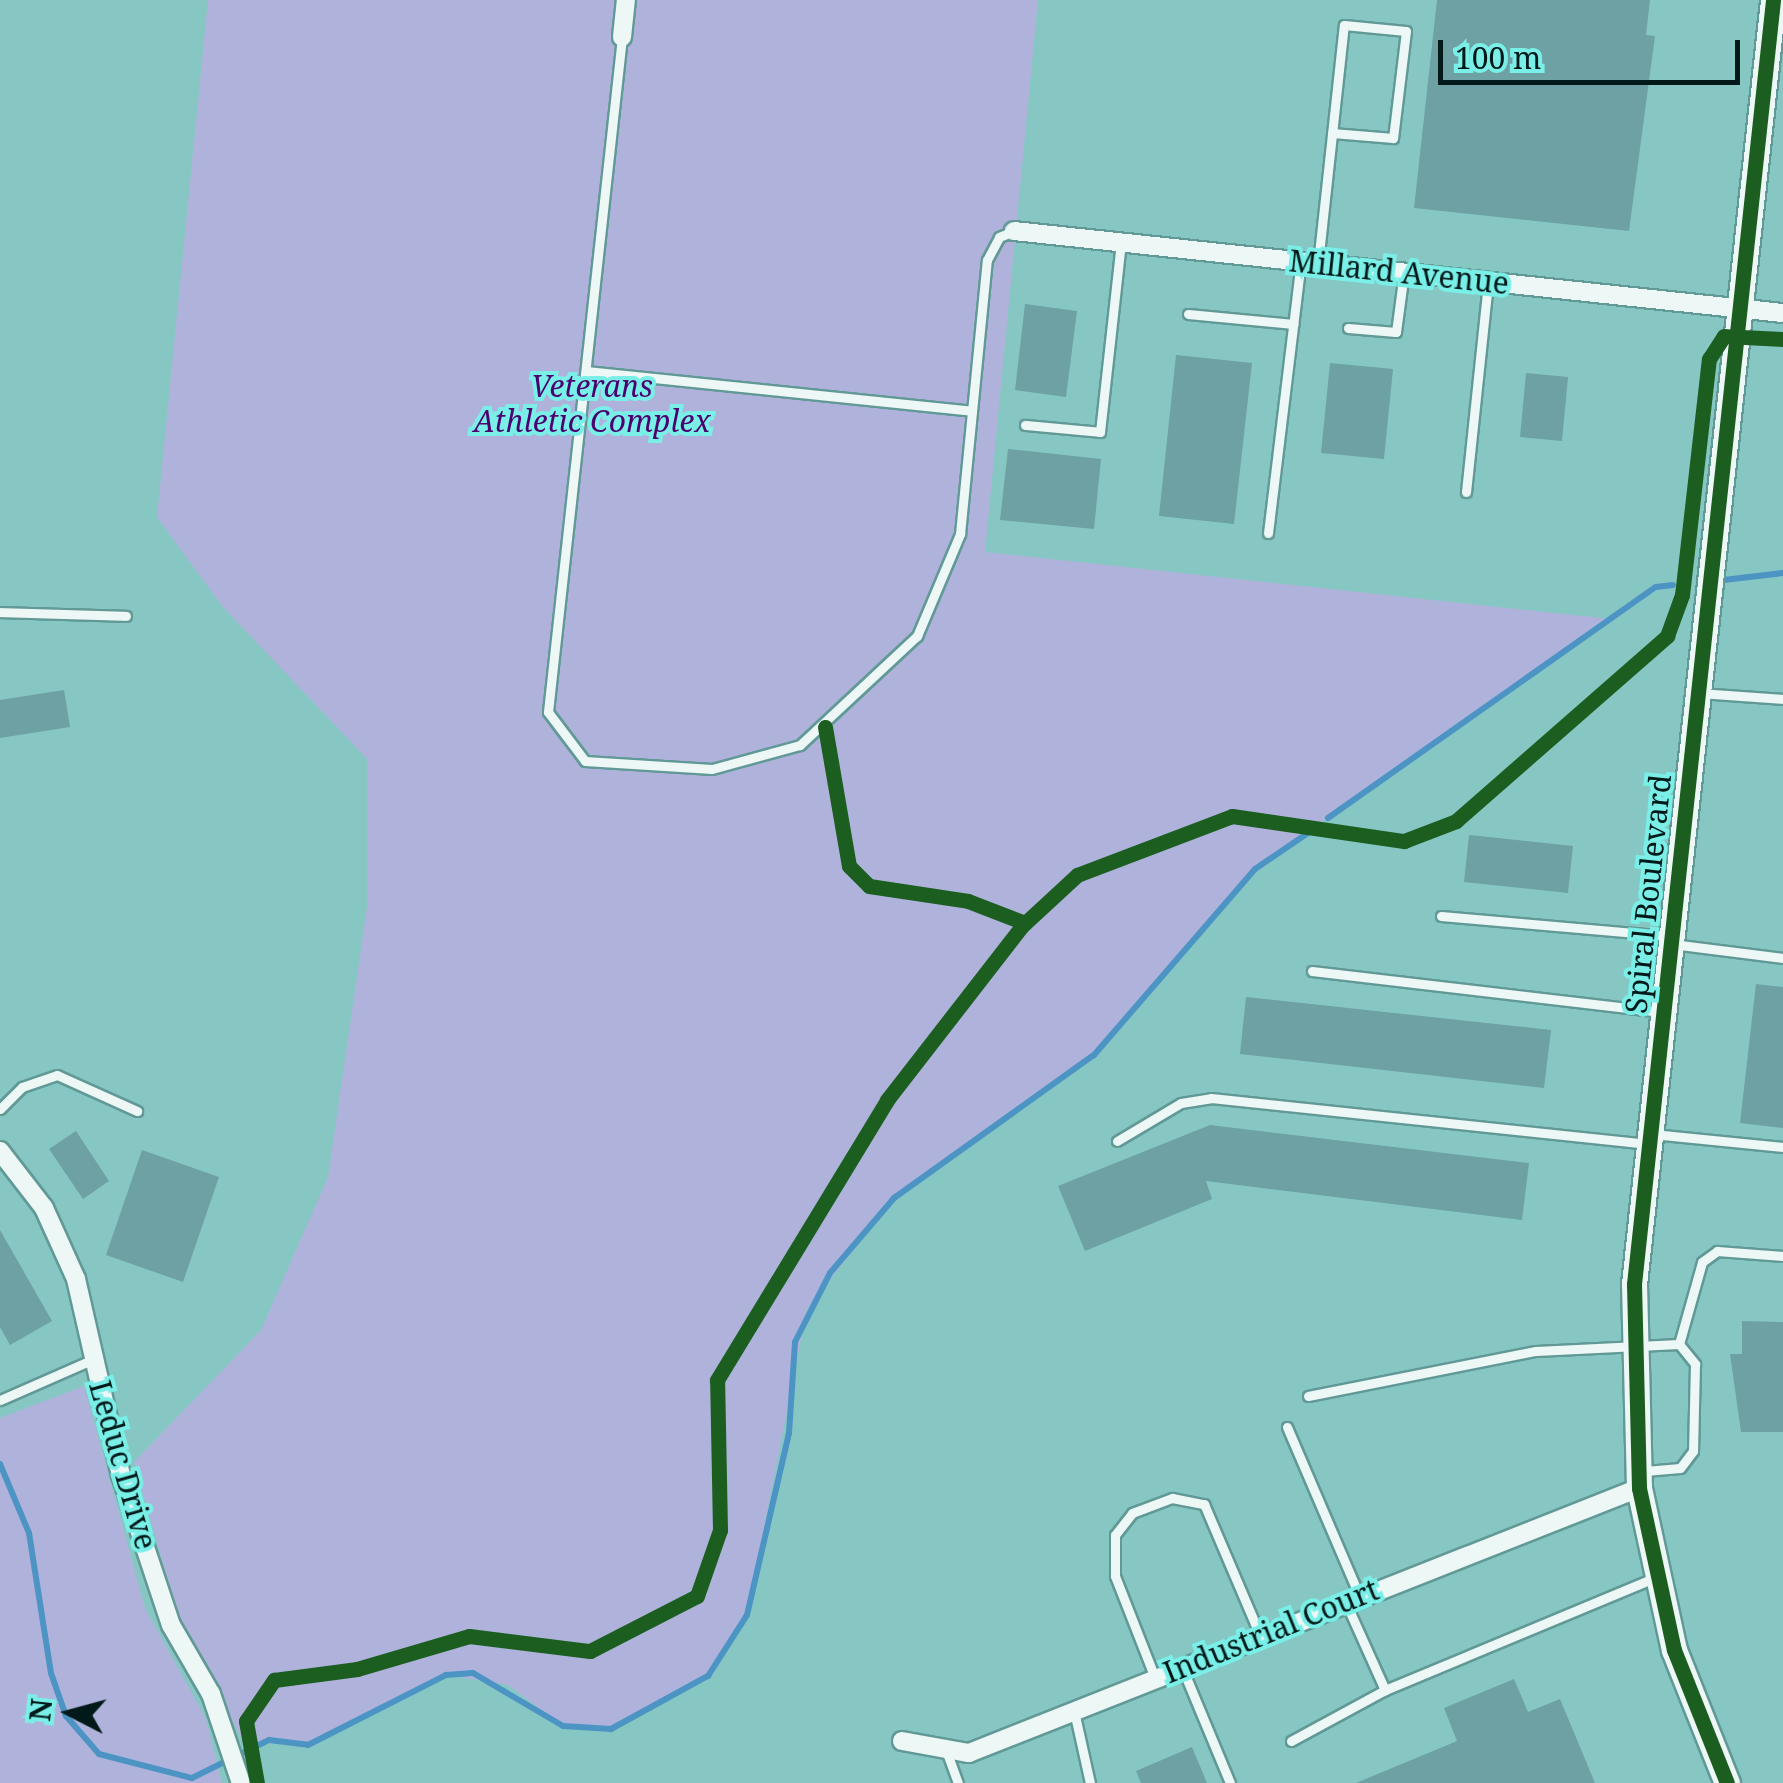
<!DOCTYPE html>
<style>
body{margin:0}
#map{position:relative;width:1783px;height:1783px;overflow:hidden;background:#87c7c3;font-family:"Noto Serif",serif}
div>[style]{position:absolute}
.green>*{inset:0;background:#afb3dc}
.stream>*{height:6px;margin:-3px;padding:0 3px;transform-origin:3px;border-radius:3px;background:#4c94c4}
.building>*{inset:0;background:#6da1a3}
.roads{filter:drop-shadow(2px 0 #619996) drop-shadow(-2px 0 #619996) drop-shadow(0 2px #619996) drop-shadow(0 -2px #619996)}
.lane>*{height:9px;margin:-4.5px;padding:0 4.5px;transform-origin:4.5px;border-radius:4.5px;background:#edf7f6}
.street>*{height:18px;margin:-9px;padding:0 9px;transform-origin:9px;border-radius:9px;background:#edf7f6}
.secondary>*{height:25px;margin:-12.5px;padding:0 12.5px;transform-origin:12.5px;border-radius:12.5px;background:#edf7f6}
.cycleway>*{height:15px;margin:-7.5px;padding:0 7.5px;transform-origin:7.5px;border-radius:7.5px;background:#1b5e20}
span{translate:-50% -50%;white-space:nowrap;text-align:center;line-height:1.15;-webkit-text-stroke:8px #7aefe8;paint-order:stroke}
.street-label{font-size:30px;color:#011918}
.park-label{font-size:30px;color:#4b026e;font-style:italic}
.north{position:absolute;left:20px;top:1663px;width:100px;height:100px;-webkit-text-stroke:8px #7aefe8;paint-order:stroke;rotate:276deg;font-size:28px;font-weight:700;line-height:40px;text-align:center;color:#011918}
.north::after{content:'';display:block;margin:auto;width:35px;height:45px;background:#011918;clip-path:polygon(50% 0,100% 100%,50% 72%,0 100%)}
.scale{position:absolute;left:1438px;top:40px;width:302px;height:45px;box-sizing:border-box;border:5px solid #011918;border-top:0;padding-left:12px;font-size:30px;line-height:35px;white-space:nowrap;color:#011918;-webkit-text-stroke:8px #7aefe8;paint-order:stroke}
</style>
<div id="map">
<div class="green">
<div style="clip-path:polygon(208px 0,1038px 0,985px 552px,1611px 619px,1255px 869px,1094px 1055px,894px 1198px,807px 1309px,747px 1615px,708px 1676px,611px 1729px,563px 1726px,508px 1685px,446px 1675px,308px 1745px,269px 1740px,248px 1751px,178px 1616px,134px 1462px,261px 1330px,328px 1177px,367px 907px,367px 759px,222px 606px,157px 517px)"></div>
<div style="clip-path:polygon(84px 1386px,145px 1608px,206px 1719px,222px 1783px,0 1783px,0 1418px)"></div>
</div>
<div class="stream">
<div style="left:1715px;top:581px;width:68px;rotate:-6.7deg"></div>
<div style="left:1328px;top:818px;width:401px;rotate:-35.2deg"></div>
<div style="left:1656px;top:587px;width:17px;rotate:-7deg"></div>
<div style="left:0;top:1464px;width:75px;rotate:67.2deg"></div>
<div style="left:29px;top:1533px;width:142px;rotate:81.1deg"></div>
<div style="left:51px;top:1673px;width:46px;rotate:70.8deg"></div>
<div style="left:66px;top:1716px;width:50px;rotate:49deg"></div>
<div style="left:99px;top:1754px;width:96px;rotate:14.5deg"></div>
<div style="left:192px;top:1778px;width:86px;rotate:-26.3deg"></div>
<div style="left:269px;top:1740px;width:39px;rotate:7deg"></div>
<div style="left:308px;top:1745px;width:155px;rotate:-26.9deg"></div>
<div style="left:446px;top:1675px;width:27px;rotate:-4deg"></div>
<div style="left:473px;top:1673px;width:104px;rotate:30.5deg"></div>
<div style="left:563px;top:1726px;width:48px;rotate:3.6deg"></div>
<div style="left:611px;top:1729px;width:111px;rotate:-28.7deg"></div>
<div style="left:708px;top:1676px;width:72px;rotate:-57.4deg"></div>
<div style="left:747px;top:1615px;width:187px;rotate:-77deg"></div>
<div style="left:789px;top:1433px;width:91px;rotate:-86.2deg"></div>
<div style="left:795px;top:1342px;width:77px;rotate:-63.1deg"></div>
<div style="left:830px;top:1273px;width:99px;rotate:-49.5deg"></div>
<div style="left:894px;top:1198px;width:246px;rotate:-35.6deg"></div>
<div style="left:1094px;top:1055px;width:246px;rotate:-49.1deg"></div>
<div style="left:1255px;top:869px;width:64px;rotate:-34.2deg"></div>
</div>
<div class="building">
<div style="clip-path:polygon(1437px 0,1650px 0,1646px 35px,1655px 36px,1629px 231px,1414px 208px)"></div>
<div style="clip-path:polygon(1025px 304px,1077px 311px,1066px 397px,1015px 390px)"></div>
<div style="clip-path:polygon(1176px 355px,1252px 363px,1234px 524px,1159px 516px)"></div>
<div style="clip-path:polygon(1330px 363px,1393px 369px,1384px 459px,1321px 453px)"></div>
<div style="clip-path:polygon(1526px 373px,1568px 377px,1562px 441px,1520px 437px)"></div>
<div style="clip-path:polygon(1008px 449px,1101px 459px,1094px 529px,1000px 520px)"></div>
<div style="clip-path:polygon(64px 690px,70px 727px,0 738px,0 700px)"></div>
<div style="clip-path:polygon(1469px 835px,1573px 846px,1568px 893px,1464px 882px)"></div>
<div style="clip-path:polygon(1756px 984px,1783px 987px,1783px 1128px,1740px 1123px)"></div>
<div style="clip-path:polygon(1246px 997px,1551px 1030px,1544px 1088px,1240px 1054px)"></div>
<div style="clip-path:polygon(1210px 1125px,1529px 1163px,1522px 1220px,1206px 1181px,1212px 1199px,1085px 1251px,1058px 1186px)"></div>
<div style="clip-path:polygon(76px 1131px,109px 1181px,83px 1199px,49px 1149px)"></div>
<div style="clip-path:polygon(142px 1150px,219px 1177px,183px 1282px,106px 1255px)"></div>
<div style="clip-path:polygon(0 1230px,52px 1321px,10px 1345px,0 1327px)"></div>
<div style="clip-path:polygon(1742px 1321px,1783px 1322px,1783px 1432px,1741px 1432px,1730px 1354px,1742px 1354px)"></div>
<div style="clip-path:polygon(1514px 1679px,1528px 1712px,1560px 1699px,1595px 1783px,1356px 1783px,1457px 1741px,1444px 1708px)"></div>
<div style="clip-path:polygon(1192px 1747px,1207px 1783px,1141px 1783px,1136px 1771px)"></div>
</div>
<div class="roads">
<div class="lane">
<div style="left:622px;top:37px;width:679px;rotate:96.26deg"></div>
<div style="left:548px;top:712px;width:61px;rotate:52.9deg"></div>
<div style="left:585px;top:761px;width:127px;rotate:3.6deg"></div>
<div style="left:712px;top:769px;width:91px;rotate:-15.3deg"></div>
<div style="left:800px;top:745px;width:160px;rotate:-43deg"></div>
<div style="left:917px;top:636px;width:111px;rotate:-67.1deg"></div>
<div style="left:960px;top:534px;width:275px;rotate:-84.4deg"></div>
<div style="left:987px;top:260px;width:26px;rotate:-62deg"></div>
<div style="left:999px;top:237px;width:16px;rotate:-22deg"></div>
<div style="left:1318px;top:263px;width:239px;rotate:-83.8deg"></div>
<div style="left:1344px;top:25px;width:62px;rotate:5.5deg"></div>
<div style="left:1406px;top:31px;width:108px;rotate:96.9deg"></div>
<div style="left:1393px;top:138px;width:61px;rotate:-175.3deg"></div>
<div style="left:1188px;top:314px;width:106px;rotate:5.4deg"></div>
<div style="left:1348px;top:328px;width:48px;rotate:4.8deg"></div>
<div style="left:1396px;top:332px;width:61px;rotate:-82.4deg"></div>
<div style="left:586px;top:371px;width:388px;rotate:5.9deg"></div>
<div style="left:1025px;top:425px;width:75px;rotate:5.3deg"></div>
<div style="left:1100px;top:432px;width:191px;rotate:-83.7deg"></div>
<div style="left:1466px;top:492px;width:212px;rotate:-84deg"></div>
<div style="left:1268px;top:533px;width:274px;rotate:-83.1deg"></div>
<div style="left:0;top:612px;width:126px;rotate:1.8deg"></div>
<div style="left:1700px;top:693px;width:83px;rotate:4.1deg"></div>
<div style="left:1441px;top:916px;width:228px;rotate:5deg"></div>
<div style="left:1672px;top:944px;width:112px;rotate:7.2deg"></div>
<div style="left:1312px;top:971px;width:352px;rotate:6.7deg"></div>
<div style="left:0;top:1109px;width:31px;rotate:-45deg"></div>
<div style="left:22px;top:1087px;width:37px;rotate:-19deg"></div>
<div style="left:57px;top:1075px;width:88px;rotate:24.2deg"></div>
<div style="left:1652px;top:1134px;width:132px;rotate:5.7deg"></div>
<div style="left:1117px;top:1141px;width:74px;rotate:-30.7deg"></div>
<div style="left:1181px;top:1103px;width:30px;rotate:-9deg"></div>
<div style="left:1211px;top:1098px;width:437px;rotate:6deg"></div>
<div style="left:1679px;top:1344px;width:85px;rotate:-74.3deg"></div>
<div style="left:1702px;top:1262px;width:19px;rotate:-36deg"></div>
<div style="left:1717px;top:1251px;width:66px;rotate:4.3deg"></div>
<div style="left:1308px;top:1396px;width:232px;rotate:-11.2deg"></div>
<div style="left:1536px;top:1351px;width:143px;rotate:-2.8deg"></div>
<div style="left:1679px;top:1344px;width:26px;rotate:51deg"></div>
<div style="left:1695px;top:1364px;width:87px;rotate:91.3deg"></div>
<div style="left:1693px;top:1451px;width:21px;rotate:127deg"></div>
<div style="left:1680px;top:1468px;width:38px;rotate:175deg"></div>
<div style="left:0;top:1400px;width:103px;rotate:-23.6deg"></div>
<div style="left:1287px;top:1427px;width:183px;rotate:66.8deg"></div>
<div style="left:1345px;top:1601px;width:98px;rotate:65.8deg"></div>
<div style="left:1183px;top:1670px;width:122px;rotate:67.4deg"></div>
<div style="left:1155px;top:1678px;width:110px;rotate:-111.4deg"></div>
<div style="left:1115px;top:1576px;width:41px;rotate:-90deg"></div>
<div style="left:1115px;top:1535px;width:28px;rotate:-52deg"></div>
<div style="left:1132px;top:1513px;width:43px;rotate:-20.6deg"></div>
<div style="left:1172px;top:1498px;width:33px;rotate:11deg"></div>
<div style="left:1204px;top:1504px;width:142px;rotate:66.9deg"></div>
<div style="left:1074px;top:1711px;width:74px;rotate:77.5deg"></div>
<div style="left:1291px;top:1741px;width:107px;rotate:-28.5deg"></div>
<div style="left:1385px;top:1690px;width:294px;rotate:-22.6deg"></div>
<div style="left:947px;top:1753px;width:32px;rotate:70deg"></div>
</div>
<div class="street">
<div style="left:622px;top:37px;width:37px;rotate:-84deg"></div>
<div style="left:1014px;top:231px;width:773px;rotate:6.09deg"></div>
<div style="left:0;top:1151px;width:72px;rotate:52.3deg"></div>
<div style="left:44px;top:1208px;width:78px;rotate:65.7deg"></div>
<div style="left:76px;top:1279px;width:201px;rotate:77.1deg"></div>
<div style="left:121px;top:1475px;width:158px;rotate:71.6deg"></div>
<div style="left:171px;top:1625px;width:80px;rotate:59.9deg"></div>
<div style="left:211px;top:1694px;width:94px;rotate:71.4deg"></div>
<div style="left:902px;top:1741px;width:68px;rotate:10.2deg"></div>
<div style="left:969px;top:1753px;width:721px;rotate:-21.58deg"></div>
</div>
<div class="secondary">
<div style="left:1727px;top:1783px;width:143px;rotate:-111.7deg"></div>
<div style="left:1674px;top:1650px;width:166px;rotate:-102.2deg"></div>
<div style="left:1639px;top:1488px;width:204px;rotate:-91.4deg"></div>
<div style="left:1634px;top:1284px;width:1292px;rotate:-83.82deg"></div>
</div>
</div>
<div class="cycleway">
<div style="left:825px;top:727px;width:141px;rotate:80.2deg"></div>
<div style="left:849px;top:866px;width:28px;rotate:45deg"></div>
<div style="left:869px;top:886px;width:100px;rotate:8.6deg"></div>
<div style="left:968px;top:901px;width:61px;rotate:21.1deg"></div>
<div style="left:257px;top:1783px;width:63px;rotate:-100.1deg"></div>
<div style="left:246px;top:1721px;width:50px;rotate:-55.7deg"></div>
<div style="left:274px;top:1680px;width:84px;rotate:-7.5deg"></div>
<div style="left:357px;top:1669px;width:117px;rotate:-16.4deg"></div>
<div style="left:469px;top:1636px;width:122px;rotate:7.1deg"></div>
<div style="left:590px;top:1651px;width:120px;rotate:-27.2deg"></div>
<div style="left:697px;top:1596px;width:70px;rotate:-70.8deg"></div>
<div style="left:720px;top:1530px;width:150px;rotate:-91.1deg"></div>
<div style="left:717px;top:1380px;width:328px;rotate:-58.7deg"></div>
<div style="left:887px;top:1100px;width:220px;rotate:-52.2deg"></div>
<div style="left:1022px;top:926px;width:75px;rotate:-42.8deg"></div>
<div style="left:1077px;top:875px;width:166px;rotate:-20.8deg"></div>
<div style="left:1232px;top:816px;width:174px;rotate:8.3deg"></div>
<div style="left:1404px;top:841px;width:56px;rotate:-21deg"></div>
<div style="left:1456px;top:821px;width:281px;rotate:-41.2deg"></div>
<div style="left:1667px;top:636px;width:44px;rotate:-69.9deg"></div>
<div style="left:1682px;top:595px;width:238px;rotate:-83.5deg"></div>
<div style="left:1709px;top:359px;width:27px;rotate:-57deg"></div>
<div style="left:1724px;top:336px;width:59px;rotate:2.9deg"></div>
<div style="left:1727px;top:1783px;width:143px;rotate:-111.7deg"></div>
<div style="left:1674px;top:1650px;width:166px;rotate:-102.2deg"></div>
<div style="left:1639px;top:1488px;width:204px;rotate:-91.4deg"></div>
<div style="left:1634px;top:1284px;width:1292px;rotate:-83.82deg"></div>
</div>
<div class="street-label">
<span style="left:1399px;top:272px;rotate:6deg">Millard Avenue</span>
<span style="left:1648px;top:894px;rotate:-84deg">Spiral Boulevard</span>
<span style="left:123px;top:1465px;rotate:74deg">Leduc Drive</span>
<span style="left:1271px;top:1631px;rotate:-22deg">Industrial Court</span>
</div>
<div class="park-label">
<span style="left:592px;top:403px">Veterans<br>Athletic Complex</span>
</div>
<div class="north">N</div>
<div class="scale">100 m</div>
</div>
